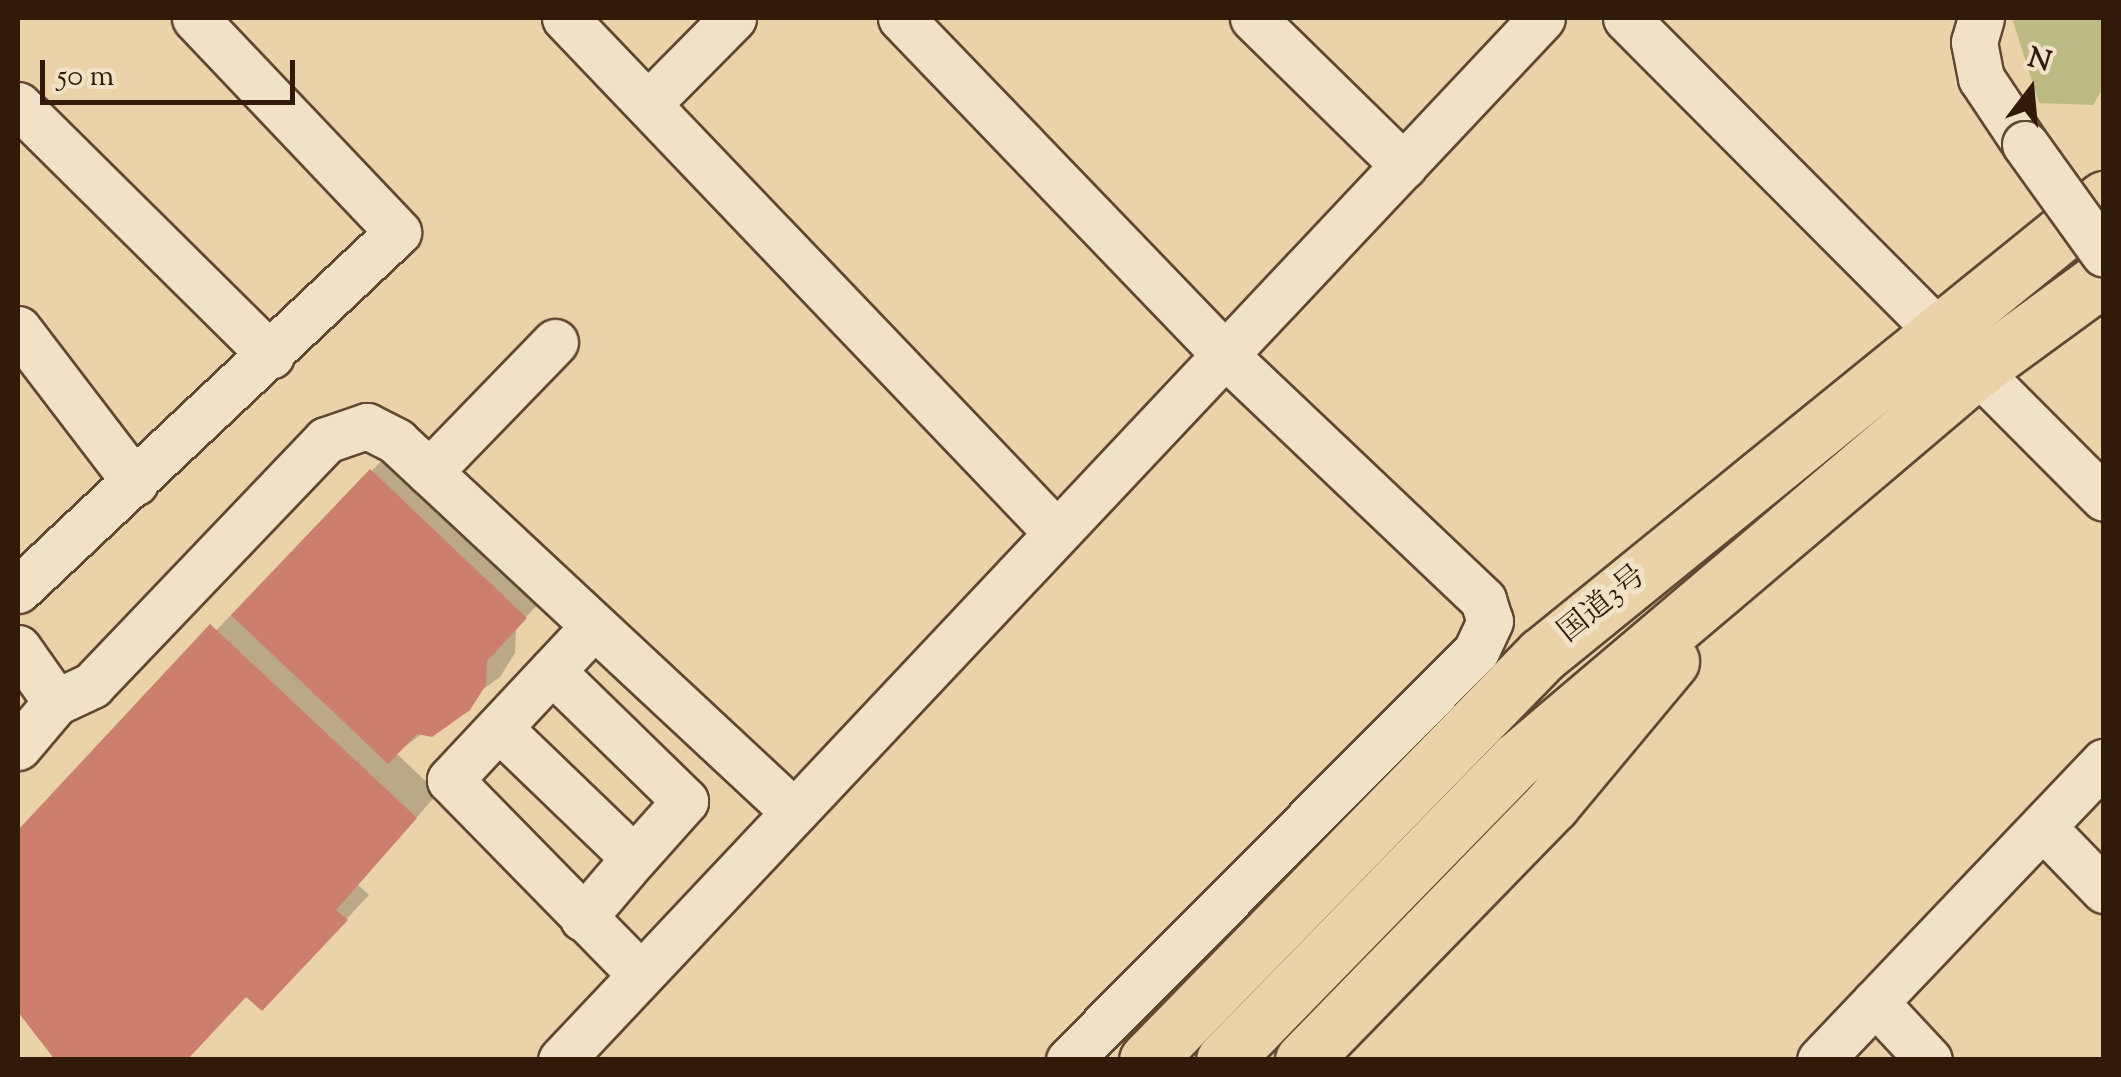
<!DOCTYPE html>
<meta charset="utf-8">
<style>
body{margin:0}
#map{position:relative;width:2121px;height:1077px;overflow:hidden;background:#ead3a9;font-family:"Sorts Mill Goudy","Noto Serif JP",serif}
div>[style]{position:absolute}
.green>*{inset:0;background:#bdbb84}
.shadow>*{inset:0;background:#0003}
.building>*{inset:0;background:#cd7f6d}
.roads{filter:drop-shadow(2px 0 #604832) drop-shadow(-2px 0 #604832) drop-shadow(0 2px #604832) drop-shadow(0 -2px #604832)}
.minor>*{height:45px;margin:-22.5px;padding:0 22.5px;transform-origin:22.5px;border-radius:22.5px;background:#f1e2c7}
.highway>*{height:55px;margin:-27.5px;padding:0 27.5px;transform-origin:27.5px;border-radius:27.5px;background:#ead3a9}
.bridges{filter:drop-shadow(2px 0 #604832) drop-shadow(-2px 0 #604832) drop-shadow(0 2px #604832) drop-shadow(0 -2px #604832)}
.minor-bridge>*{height:45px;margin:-22.5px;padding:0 22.5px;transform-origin:22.5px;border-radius:22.5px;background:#f1e2c7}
span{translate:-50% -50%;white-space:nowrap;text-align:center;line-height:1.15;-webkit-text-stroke:10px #f1e2c7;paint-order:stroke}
.street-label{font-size:30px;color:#321a0a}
.frame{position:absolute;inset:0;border:20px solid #321a0a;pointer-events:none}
.north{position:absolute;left:1981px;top:40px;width:100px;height:100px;-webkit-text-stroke:8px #f1e2c7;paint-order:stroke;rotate:16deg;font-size:28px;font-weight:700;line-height:40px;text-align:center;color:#321a0a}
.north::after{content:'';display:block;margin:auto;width:35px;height:45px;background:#321a0a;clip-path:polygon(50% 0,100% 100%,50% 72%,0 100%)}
.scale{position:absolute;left:40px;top:60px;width:255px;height:45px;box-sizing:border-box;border:5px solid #321a0a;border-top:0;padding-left:12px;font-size:30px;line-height:35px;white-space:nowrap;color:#321a0a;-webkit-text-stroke:8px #f1e2c7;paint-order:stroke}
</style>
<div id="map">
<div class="green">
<div style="clip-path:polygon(2012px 18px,2103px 18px,2103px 88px,2093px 105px,2039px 103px)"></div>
</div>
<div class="shadow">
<div style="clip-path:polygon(401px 441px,555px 586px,516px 628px,515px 653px,500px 677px,396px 753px,438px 793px,358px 885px,369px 895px,285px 985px,58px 1060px,18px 1007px,18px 833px)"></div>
</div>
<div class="building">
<div style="clip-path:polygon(370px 469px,527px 618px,487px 661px,486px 685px,470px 710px,432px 737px,417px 734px,388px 764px,231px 615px)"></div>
<div style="clip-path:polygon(210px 624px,417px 818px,336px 910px,348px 920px,262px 1011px,246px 997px,187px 1060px,55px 1060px,18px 1012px,18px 830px)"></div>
</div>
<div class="roads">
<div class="minor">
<div style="left:565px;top:18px;width:711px;rotate:46.31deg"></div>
<div style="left:901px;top:18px;width:465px;rotate:46.1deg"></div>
<div style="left:1223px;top:353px;width:359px;rotate:43.5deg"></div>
<div style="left:1483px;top:600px;width:22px;rotate:72deg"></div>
<div style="left:1490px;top:621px;width:33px;rotate:115deg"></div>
<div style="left:1476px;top:651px;width:577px;rotate:134.86deg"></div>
<div style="left:1253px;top:18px;width:211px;rotate:44.4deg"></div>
<div style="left:1626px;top:18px;width:677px;rotate:45.12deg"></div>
<div style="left:1981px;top:18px;width:25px;rotate:106deg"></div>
<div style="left:1974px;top:42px;width:37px;rotate:79deg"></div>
<div style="left:1981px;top:78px;width:79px;rotate:56.3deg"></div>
<div style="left:648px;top:104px;width:121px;rotate:-45.3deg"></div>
<div style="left:18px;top:105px;width:356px;rotate:44.7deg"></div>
<div style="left:18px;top:329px;width:193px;rotate:52.6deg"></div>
<div style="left:429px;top:472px;width:181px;rotate:-45.9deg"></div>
<div style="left:18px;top:590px;width:522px;rotate:-43.29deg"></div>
<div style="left:398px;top:232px;width:295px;rotate:-133.5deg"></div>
<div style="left:592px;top:628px;width:208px;rotate:133.1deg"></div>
<div style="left:450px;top:780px;width:272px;rotate:45.6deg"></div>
<div style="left:18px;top:648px;width:66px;rotate:54.9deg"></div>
<div style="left:56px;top:702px;width:40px;rotate:-25deg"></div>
<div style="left:92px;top:685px;width:339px;rotate:-46.3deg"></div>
<div style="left:326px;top:440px;width:43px;rotate:-18.9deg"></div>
<div style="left:367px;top:426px;width:33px;rotate:27deg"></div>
<div style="left:396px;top:441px;width:543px;rotate:42.98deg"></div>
<div style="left:552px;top:671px;width:186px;rotate:44.3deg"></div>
<div style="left:685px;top:801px;width:76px;rotate:131.8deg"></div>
<div style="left:499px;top:728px;width:187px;rotate:43.9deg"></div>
<div style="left:634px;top:858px;width:79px;rotate:130.4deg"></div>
<div style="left:18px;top:747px;width:59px;rotate:-49.8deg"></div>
<div style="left:2043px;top:827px;width:88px;rotate:45.9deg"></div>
<div style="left:1875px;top:1002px;width:79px;rotate:47deg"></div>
<div style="left:561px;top:1060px;width:1431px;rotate:-46.73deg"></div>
<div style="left:1820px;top:1060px;width:412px;rotate:-46.4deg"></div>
</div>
<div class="highway">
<div style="left:1147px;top:1060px;width:566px;rotate:-45.72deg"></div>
<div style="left:1542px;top:655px;width:724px;rotate:-39.06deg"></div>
<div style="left:1224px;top:1060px;width:419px;rotate:-45.7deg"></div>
<div style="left:1517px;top:760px;width:604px;rotate:-40.3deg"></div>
<div style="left:1978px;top:369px;width:156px;rotate:-36.1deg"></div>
<div style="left:1303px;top:1060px;width:357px;rotate:-45.8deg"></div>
<div style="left:1552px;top:804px;width:186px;rotate:-50.2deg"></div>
</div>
</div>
<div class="bridges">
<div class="minor-bridge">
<div style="left:2025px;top:144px;width:135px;rotate:54.3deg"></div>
</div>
</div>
<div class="street-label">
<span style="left:1603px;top:605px;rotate:-39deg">国道3号</span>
</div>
<div class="frame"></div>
<div class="north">N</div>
<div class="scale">50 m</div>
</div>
